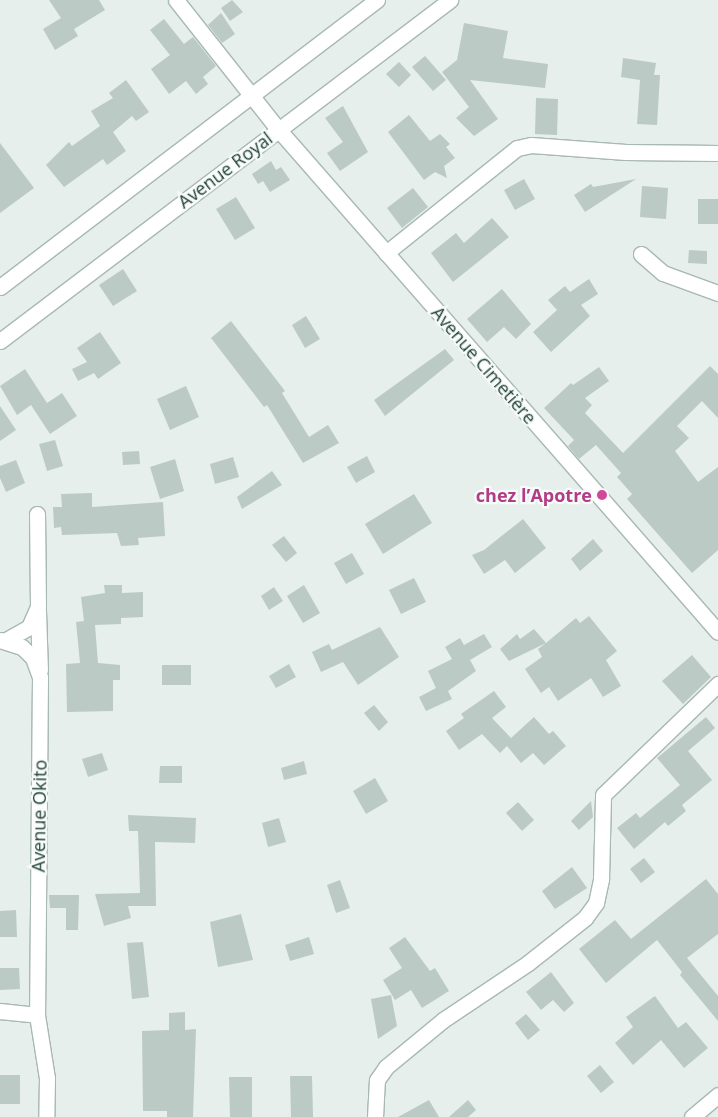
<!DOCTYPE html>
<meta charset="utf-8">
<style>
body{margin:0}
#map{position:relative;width:718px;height:1117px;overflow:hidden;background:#e6efeb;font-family:"Open Sans",sans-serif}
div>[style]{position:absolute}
.building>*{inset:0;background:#bbcac4}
.roads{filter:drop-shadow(1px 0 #a8b8b2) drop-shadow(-1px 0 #a8b8b2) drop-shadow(0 1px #a8b8b2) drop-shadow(0 -1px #a8b8b2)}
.minor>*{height:15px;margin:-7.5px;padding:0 7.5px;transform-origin:7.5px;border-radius:7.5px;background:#fff}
.dots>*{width:14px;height:14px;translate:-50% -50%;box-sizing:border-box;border:2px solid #f7fbf9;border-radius:50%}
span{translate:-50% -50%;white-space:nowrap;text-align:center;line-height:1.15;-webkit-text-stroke:4.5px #f7fbf9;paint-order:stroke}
.street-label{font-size:18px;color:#24423a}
.hotel-label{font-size:18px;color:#b23c85;font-weight:700}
.right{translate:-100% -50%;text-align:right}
</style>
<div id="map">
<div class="building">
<div style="clip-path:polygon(49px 0,99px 0,105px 10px,74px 29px,78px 36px,55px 50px,43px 29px,61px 18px)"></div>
<div style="clip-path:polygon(232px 0,243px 12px,230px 21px,221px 8px)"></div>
<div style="clip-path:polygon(221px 13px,235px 34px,222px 43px,208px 25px)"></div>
<div style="clip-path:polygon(164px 19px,184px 44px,193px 37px,216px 66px,203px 77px,208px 84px,196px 94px,186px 81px,169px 94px,151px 69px,170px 55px,150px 30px)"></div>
<div style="clip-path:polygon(464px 23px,508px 31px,503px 58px,548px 64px,545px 88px,470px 80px,498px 119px,474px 136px,456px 118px,469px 107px,442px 72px,457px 60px)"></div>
<div style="clip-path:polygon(425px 56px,446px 80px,433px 91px,412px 67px)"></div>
<div style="clip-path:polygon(623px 58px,656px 63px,654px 75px,660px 75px,657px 125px,637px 124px,640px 80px,621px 77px)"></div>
<div style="clip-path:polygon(399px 62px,411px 75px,399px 87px,386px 74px)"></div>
<div style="clip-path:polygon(126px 80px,149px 112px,136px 121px,132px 116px,113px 132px,126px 151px,107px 165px,103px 159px,64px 187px,46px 165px,69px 142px,72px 146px,100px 126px,91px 111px,113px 98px,109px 93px)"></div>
<div style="clip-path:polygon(536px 98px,558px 99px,557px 135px,535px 134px)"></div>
<div style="clip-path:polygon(343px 106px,368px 152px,340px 171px,327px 153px,343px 142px,325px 118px)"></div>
<div style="clip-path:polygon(409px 115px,430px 141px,440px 134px,450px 144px,446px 147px,455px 158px,444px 166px,447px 178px,435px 172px,424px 180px,388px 132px)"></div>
<div style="clip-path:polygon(0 143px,34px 188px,0 213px)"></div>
<div style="clip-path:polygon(271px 161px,276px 170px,281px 167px,290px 180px,270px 192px,263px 181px,258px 184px,252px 174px)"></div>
<div style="clip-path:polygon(524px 179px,535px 199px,515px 210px,504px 190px)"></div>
<div style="clip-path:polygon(636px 179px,585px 212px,574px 195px,591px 184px,593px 187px)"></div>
<div style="clip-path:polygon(642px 186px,668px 188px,666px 219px,640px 217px)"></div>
<div style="clip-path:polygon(413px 188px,428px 207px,402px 228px,387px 208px)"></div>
<div style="clip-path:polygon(236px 197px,255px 228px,235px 240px,216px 209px)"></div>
<div style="clip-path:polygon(698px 199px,718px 199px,718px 224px,698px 224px)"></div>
<div style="clip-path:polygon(492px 218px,509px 237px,453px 282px,431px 253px,456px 233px,464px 243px)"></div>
<div style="clip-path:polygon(689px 250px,707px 251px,707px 264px,688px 263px)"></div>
<div style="clip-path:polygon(123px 269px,137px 291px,113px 306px,99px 285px)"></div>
<div style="clip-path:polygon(589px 279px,598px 294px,581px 305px,590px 316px,551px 352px,533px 332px,557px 310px,548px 300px,565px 286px,570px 292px)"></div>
<div style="clip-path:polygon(502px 289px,531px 324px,516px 339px,504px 327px,487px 342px,467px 319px)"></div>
<div style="clip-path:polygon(306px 316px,320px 339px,305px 348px,292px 325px)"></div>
<div style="clip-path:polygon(231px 321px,285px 391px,282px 393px,309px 437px,328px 425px,339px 443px,303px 463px,267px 405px,264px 407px,211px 338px)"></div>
<div style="clip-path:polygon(100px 332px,121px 363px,98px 379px,94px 373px,78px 381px,72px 369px,87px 362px,77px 348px)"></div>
<div style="clip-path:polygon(445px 349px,454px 360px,385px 416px,374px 400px)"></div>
<div style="clip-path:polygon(710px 366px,718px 374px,718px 418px,702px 401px,677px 426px,689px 438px,675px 451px,698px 482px,718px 467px,718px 550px,692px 573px,627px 499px,632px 494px,617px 477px,621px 473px,596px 445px,579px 459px,568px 446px,574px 440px,544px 408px,571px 383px,573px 385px,599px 367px,609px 381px,585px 398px,592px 405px,585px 413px,623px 453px)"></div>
<div style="clip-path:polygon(25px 369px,47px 403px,62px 393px,77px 416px,50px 434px,31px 405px,17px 415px,0 386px)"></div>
<div style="clip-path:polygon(186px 386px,199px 417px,170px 430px,157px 399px)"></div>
<div style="clip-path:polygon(0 406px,16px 430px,0 441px)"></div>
<div style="clip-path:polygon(55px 440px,63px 466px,47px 471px,39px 444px)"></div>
<div style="clip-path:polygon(139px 451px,140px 464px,123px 465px,122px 452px)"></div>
<div style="clip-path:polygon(367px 456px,375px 472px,356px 483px,347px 467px)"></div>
<div style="clip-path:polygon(233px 457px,239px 477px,215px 484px,210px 464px)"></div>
<div style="clip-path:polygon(175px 459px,184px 491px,160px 499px,150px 467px)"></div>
<div style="clip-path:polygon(16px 460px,25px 483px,6px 492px,0 478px,0 466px)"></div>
<div style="clip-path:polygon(272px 471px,282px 485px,242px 509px,237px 497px)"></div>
<div style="clip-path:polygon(92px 493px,92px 507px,163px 502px,165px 536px,138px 538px,139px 545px,121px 546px,117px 533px,62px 535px,61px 527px,54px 528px,53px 507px,62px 507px,61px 494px)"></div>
<div style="clip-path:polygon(414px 494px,432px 523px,383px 554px,365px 524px)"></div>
<div style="clip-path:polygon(523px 519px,546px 548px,515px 573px,505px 560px,484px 574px,472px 555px,484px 550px)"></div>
<div style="clip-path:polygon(284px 536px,297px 553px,286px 562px,272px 545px)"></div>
<div style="clip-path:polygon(593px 539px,603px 551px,580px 571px,571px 559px)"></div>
<div style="clip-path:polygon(352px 553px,364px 574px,346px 584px,334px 563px)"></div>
<div style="clip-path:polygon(414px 578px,426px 602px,401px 614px,389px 590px)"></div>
<div style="clip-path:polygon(104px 585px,122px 585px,122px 593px,143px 592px,143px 617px,121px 618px,121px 624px,95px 625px,98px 663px,120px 665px,120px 680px,113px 680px,113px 711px,67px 712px,66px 664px,80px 663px,76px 622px,84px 621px,81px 597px,105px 593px)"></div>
<div style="clip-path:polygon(304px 585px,320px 613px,303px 623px,287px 596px)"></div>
<div style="clip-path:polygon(274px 587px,283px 601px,269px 610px,261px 596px)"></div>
<div style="clip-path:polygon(589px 616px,617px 651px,606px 660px,621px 686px,603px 697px,591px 678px,558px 701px,549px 687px,541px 693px,525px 669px,542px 657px,538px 649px,546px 643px,509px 661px,500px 649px,517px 634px,520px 639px,534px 629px,546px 643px,576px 618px,580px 623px)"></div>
<div style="clip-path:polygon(380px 627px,399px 657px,358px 685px,343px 662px,321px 672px,312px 652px,329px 644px,332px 650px)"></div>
<div style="clip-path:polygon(484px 634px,492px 647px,470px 660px,476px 671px,448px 691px,452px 699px,426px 711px,419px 697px,436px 688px,428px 671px,452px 659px,445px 647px,460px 638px,464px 645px)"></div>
<div style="clip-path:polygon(692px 655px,711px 677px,683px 704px,662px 681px)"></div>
<div style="clip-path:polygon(289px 664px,296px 677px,276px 688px,269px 676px)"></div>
<div style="clip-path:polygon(162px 665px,191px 665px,191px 685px,162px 685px)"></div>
<div style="clip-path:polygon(494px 691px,506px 707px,492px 718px,511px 738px,534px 717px,549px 734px,553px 731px,566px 746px,544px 765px,533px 753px,521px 763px,507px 746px,500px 753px,482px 734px,459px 750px,446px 731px,464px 718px,461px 714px)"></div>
<div style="clip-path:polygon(374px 705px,388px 722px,379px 731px,364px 713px)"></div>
<div style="clip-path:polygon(706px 717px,715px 728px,688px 751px,712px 780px,682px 805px,686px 811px,668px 826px,665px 822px,634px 849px,617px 828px,636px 813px,640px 818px,680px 785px,657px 758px)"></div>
<div style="clip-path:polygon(102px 753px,108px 770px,88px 777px,82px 759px)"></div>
<div style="clip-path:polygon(304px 761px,307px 774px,284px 780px,281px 768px)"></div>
<div style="clip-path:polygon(160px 766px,182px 766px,182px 783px,159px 783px)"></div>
<div style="clip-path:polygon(375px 778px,388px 801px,366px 814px,353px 791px)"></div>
<div style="clip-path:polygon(591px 801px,593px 817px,579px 830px,571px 821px)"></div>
<div style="clip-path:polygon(518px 802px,534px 820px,522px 831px,506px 813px)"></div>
<div style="clip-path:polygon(128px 815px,196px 818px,195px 843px,155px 842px,156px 906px,128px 906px,131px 918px,104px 926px,95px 894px,140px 893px,138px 831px,129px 831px)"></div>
<div style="clip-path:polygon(279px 818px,286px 842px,268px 847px,262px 823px)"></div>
<div style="clip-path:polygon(644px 858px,655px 872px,641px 883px,630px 869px)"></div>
<div style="clip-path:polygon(572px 867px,587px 888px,555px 909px,542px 891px)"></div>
<div style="clip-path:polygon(706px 879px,718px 894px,718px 934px,687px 958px,718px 996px,718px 1021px,680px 975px,682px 972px,657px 940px,606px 983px,579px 949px,615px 920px,631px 939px)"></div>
<div style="clip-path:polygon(340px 880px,350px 908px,336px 913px,327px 885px)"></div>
<div style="clip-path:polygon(49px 895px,79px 895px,78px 930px,66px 930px,66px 908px,50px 908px)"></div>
<div style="clip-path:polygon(16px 910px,17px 937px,0 937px,0 911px)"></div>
<div style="clip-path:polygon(241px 914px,253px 960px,218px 967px,210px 922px)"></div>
<div style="clip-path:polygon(309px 937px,314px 954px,290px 961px,285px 945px)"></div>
<div style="clip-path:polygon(405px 937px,430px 971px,435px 968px,449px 991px,422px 1008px,411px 990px,395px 1000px,383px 980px,402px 968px,389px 948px)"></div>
<div style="clip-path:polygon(143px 942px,149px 997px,132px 999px,127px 943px)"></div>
<div style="clip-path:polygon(0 968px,19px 968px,20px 989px,0 990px)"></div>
<div style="clip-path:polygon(551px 972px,574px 1003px,564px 1012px,553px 1000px,541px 1010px,526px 992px)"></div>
<div style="clip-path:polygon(391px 995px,397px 1026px,378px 1039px,371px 999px)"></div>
<div style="clip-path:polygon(655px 996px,678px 1028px,686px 1022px,708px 1048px,684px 1068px,661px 1040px,633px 1065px,615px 1043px,633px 1027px,626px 1017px)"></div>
<div style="clip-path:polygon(185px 1012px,185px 1030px,196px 1029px,193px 1117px,167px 1117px,167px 1111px,143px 1111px,142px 1031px,169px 1030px,169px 1013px)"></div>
<div style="clip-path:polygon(526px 1014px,540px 1030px,528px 1040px,515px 1023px)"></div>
<div style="clip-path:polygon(600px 1065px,614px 1082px,601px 1093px,587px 1076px)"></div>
<div style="clip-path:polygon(0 1075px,20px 1075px,20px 1104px,0 1104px)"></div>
<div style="clip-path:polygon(290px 1076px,312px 1076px,313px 1117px,291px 1117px)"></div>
<div style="clip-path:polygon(229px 1077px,252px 1077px,252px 1117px,230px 1117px)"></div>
<div style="clip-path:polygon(429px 1100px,439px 1117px,398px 1117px)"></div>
<div style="clip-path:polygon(468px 1100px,476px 1110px,468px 1117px,449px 1117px)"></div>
</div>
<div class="roads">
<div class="minor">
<div style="left:176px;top:0;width:164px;rotate:51.7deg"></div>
<div style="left:278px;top:129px;width:668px;rotate:48.82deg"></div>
<div style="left:386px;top:253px;width:168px;rotate:-38.7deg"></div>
<div style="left:517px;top:148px;width:14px;rotate:-12deg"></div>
<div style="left:531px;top:145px;width:95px;rotate:4.2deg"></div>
<div style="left:626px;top:152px;width:92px;rotate:0.6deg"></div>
<div style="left:641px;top:254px;width:29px;rotate:41deg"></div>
<div style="left:663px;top:273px;width:59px;rotate:20deg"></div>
<div style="left:0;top:287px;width:474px;rotate:-37.3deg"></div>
<div style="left:0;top:341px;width:565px;rotate:-37.15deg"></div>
<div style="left:38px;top:611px;width:59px;rotate:88.1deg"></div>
<div style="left:0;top:640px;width:23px;rotate:18deg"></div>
<div style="left:22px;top:647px;width:16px;rotate:45deg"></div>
<div style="left:33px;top:658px;width:20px;rotate:70deg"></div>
<div style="left:40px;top:677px;width:338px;rotate:90.5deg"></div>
<div style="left:37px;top:1015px;width:64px;rotate:81deg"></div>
<div style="left:47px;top:1078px;width:39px;rotate:91deg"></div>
<div style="left:6px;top:640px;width:26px;rotate:-29deg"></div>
<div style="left:29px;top:627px;width:22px;rotate:-66deg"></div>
<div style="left:38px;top:607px;width:93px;rotate:-90.6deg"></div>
<div style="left:0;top:1011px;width:37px;rotate:6deg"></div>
<div style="left:375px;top:1117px;width:37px;rotate:-87deg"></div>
<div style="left:377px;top:1080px;width:16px;rotate:-55deg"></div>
<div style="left:386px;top:1067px;width:74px;rotate:-39.5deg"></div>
<div style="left:443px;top:1020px;width:102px;rotate:-33.8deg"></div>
<div style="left:528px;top:963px;width:73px;rotate:-38.3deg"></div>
<div style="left:585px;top:918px;width:19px;rotate:-54deg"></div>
<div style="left:596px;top:903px;width:25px;rotate:-78deg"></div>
<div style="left:601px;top:879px;width:84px;rotate:-88.6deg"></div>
<div style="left:603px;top:795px;width:160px;rotate:-44deg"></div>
<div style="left:692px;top:1117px;width:34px;rotate:-40deg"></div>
</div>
</div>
<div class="dots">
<div style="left:602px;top:495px;background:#d1479c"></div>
</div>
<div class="street-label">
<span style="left:225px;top:170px;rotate:-37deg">Avenue Royal</span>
<span style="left:484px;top:365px;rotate:49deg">Avenue Cimetière</span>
<span style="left:39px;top:816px;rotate:-89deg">Avenue Okito</span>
</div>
<div class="hotel-label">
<span class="right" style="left:592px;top:495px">chez l’Apotre</span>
</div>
</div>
